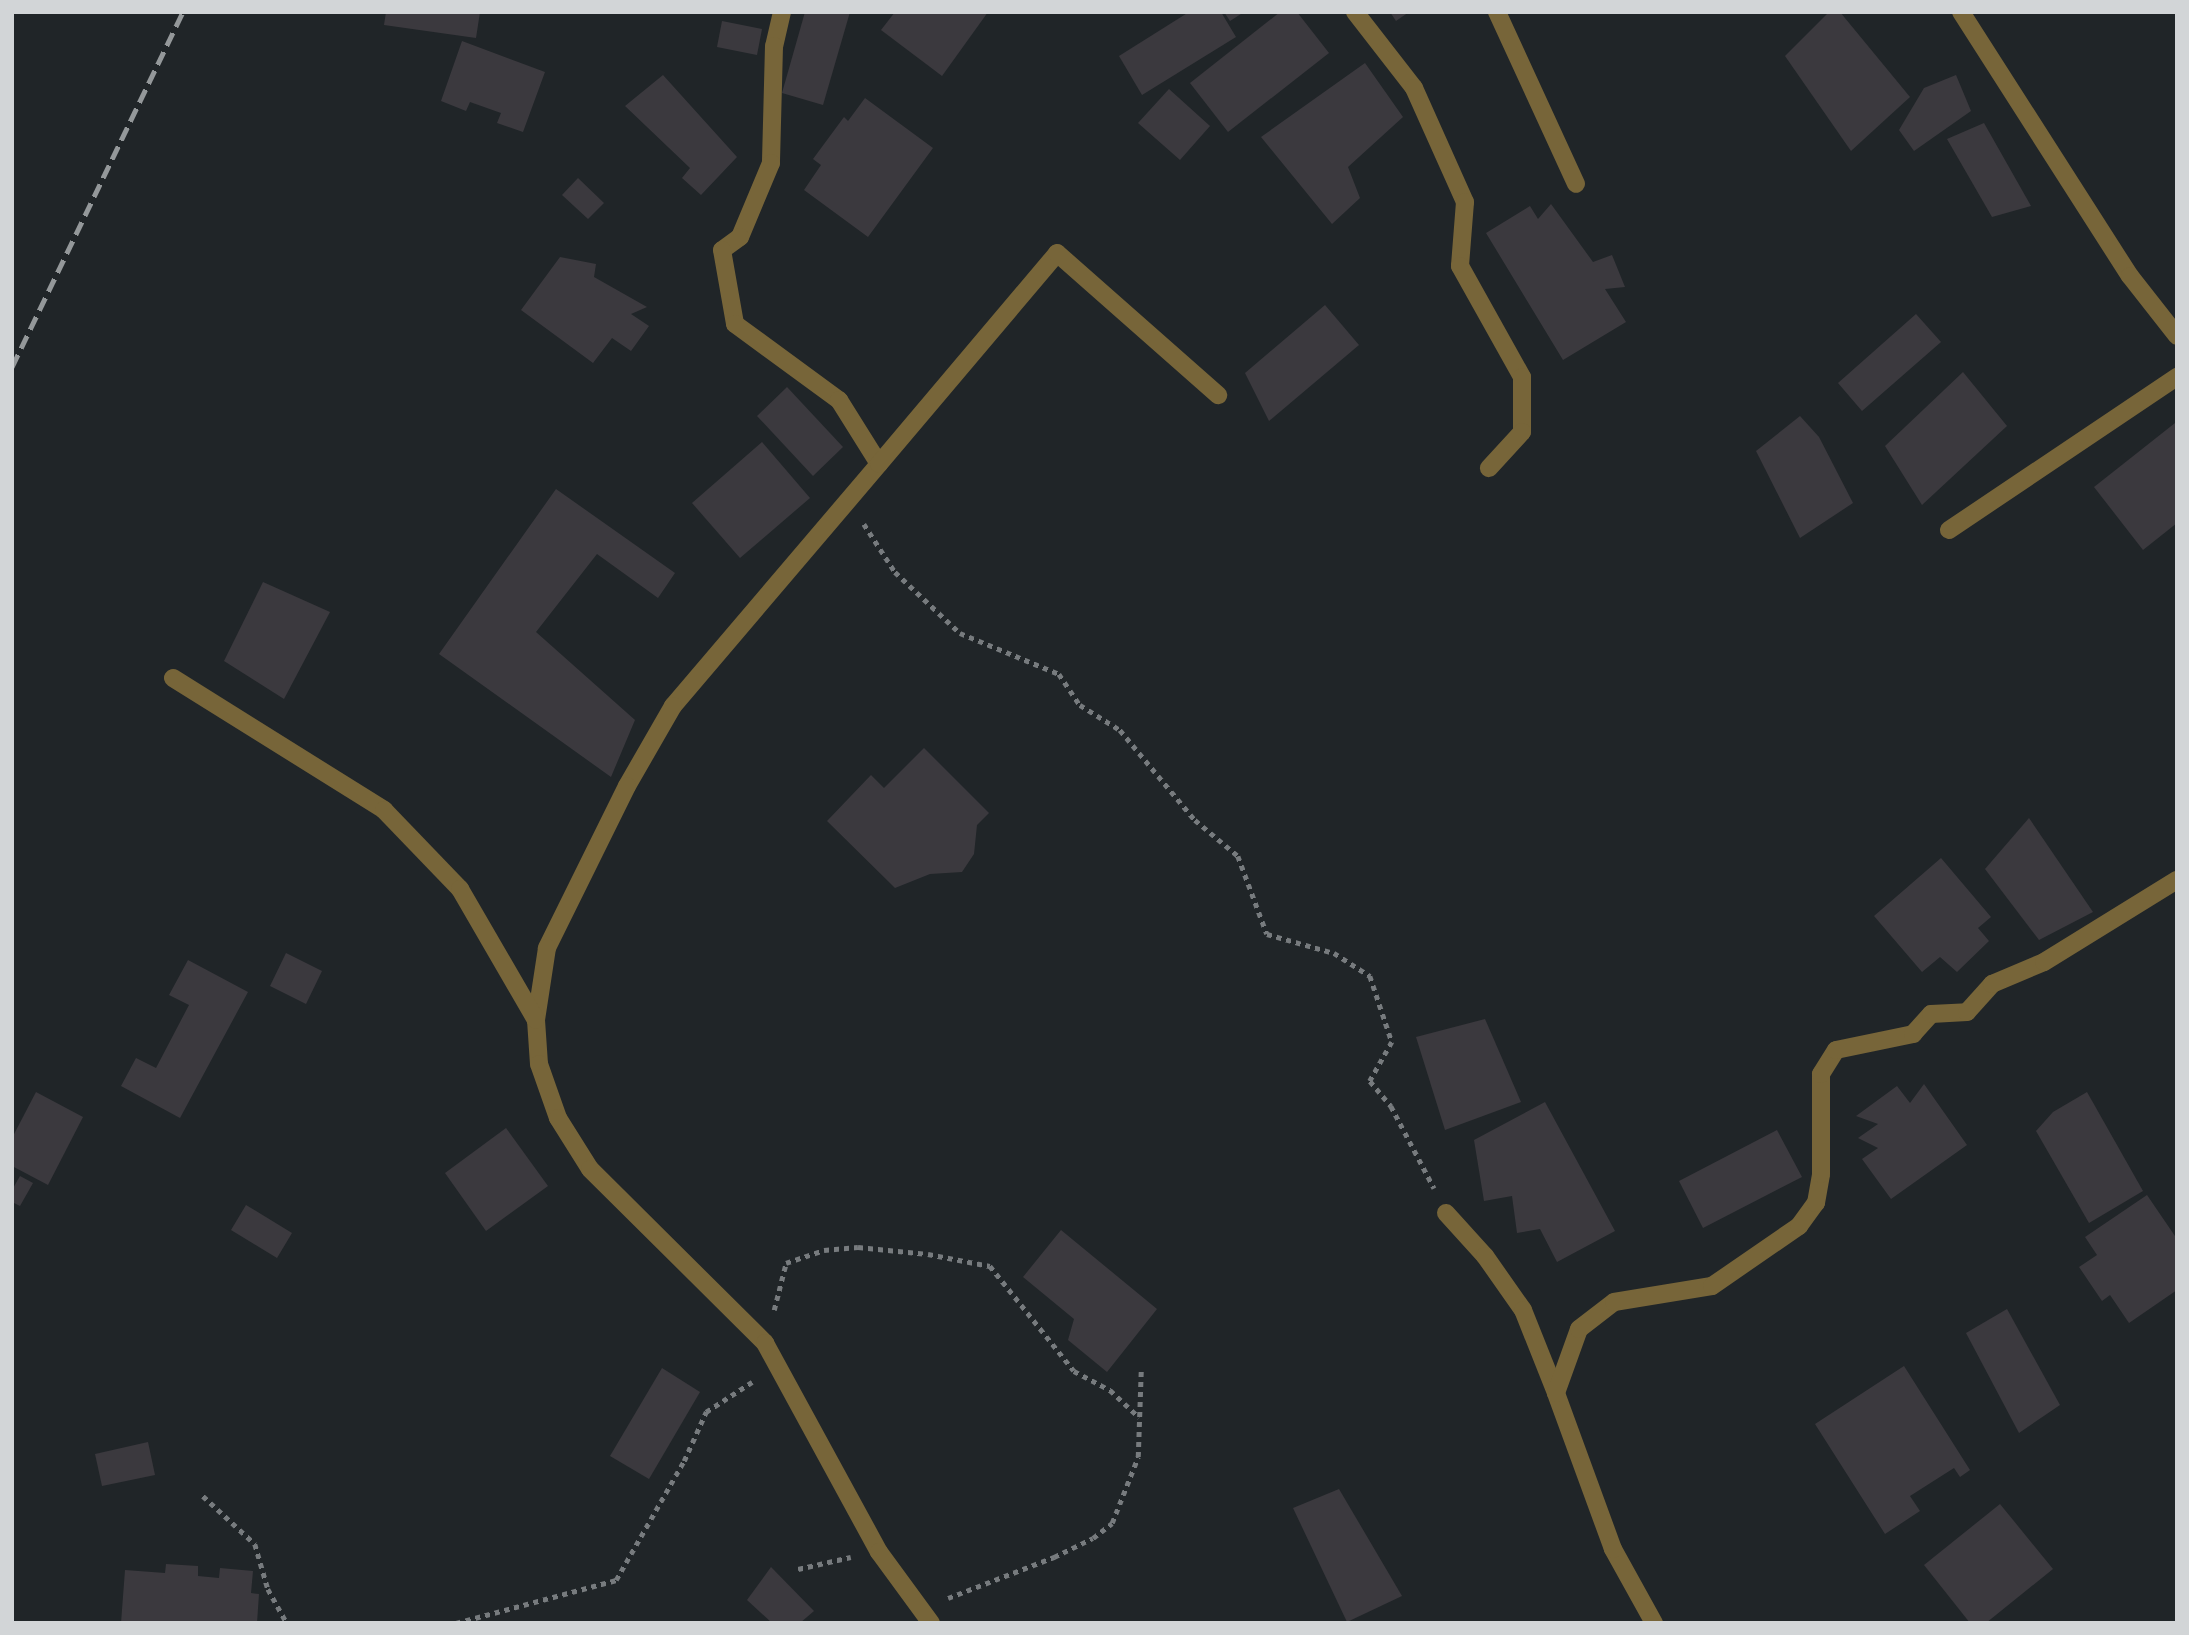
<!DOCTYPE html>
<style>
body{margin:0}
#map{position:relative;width:2189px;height:1635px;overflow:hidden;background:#202528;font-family:"Source Sans 3",sans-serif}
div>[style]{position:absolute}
.building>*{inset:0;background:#3b393e}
.path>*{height:4.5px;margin-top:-2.25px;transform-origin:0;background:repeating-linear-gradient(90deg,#777b7e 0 5px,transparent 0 10px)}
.minor>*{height:18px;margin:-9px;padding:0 9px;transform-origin:9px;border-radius:9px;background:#776539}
.rail>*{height:5px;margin-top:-2.5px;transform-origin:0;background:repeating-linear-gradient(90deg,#94989a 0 14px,transparent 0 21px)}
span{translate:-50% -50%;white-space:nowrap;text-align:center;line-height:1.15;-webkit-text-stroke:5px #171b1f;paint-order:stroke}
.frame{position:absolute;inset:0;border:14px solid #d2d5d7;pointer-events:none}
</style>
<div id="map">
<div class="building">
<div style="clip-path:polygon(386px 12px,480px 12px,476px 38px,384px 25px)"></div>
<div style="clip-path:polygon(805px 12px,850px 12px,823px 105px,782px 93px)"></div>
<div style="clip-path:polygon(895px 12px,988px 12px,942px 76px,881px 30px)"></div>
<div style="clip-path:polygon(1189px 12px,1221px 12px,1236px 37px,1142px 95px,1119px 56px)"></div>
<div style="clip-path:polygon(1224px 12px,1244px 12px,1230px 21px)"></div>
<div style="clip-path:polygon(1280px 12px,1297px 12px,1329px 53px,1228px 132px,1190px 83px)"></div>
<div style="clip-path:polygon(1390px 12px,1409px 12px,1396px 21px)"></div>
<div style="clip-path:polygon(1829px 12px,1840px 12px,1910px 97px,1851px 151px,1785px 56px)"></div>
<div style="clip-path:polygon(722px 21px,762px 29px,757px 55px,717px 47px)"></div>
<div style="clip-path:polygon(462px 41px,545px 72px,523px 132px,497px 123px,501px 113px,470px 102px,466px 111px,441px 101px)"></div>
<div style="clip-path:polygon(1365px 63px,1403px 117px,1348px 167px,1360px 198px,1332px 224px,1261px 137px)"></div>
<div style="clip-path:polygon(663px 75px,737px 157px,701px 195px,682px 178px,690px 168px,625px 106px)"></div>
<div style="clip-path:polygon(1956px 75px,1971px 111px,1914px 151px,1899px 130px,1924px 88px)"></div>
<div style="clip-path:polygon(1169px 89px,1210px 126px,1180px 160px,1138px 123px)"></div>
<div style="clip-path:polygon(865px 98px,933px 148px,868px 237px,804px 190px,821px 165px,813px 159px,844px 117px,848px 121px)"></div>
<div style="clip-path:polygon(1984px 123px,2031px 206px,1992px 217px,1947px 139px)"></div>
<div style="clip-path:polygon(578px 178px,604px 203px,588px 219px,562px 195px)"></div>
<div style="clip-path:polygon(1551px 204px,1593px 262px,1612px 255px,1625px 287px,1605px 289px,1626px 322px,1563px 360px,1486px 233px,1530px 206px,1538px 219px)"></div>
<div style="clip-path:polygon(560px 257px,596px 264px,594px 277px,647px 307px,631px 314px,649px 326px,631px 351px,612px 338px,593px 363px,521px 310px)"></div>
<div style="clip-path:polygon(1325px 305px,1359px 345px,1269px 421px,1245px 373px)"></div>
<div style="clip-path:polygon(1916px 314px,1941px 342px,1862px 411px,1838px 383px)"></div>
<div style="clip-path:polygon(1963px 372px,2007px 426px,1922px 505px,1885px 446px)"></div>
<div style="clip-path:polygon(787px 387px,843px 447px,813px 476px,757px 416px)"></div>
<div style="clip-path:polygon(1800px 416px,1819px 437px,1853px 503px,1800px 538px,1756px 451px)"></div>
<div style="clip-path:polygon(2175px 423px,2177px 523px,2143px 550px,2094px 487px)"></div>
<div style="clip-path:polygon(762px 442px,810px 498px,740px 558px,692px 503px)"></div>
<div style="clip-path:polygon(556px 489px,675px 573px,658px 598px,597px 554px,536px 632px,635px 720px,611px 777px,439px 654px)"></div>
<div style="clip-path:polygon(263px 582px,330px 612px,284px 699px,224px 661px)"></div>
<div style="clip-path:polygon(924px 748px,989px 813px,977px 825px,974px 854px,962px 872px,930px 874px,895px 888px,827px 821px,871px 775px,884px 788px)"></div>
<div style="clip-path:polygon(2029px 818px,2093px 912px,2039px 940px,1985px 869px)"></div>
<div style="clip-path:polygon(1941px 858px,1991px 917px,1978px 928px,1989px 941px,1957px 972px,1940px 957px,1922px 972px,1874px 916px)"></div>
<div style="clip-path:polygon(286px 953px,322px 971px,306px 1004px,270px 986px)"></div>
<div style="clip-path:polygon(188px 960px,248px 992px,180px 1118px,121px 1086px,136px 1058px,156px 1068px,189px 1005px,169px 995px)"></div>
<div style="clip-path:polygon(1485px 1019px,1521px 1102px,1445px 1130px,1416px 1037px)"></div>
<div style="clip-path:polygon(1924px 1084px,1967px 1145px,1891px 1199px,1862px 1159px,1878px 1148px,1858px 1138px,1878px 1124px,1856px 1116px,1897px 1086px,1910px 1103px)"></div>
<div style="clip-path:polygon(36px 1092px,83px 1117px,48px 1185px,12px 1166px,12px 1138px)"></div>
<div style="clip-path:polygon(2087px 1092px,2143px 1191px,2089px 1223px,2036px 1131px,2053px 1112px)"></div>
<div style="clip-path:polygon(1545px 1102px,1615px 1231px,1557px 1262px,1540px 1229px,1517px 1233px,1512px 1196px,1484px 1201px,1474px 1140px)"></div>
<div style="clip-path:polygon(506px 1128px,548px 1186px,486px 1231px,445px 1173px)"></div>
<div style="clip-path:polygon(1777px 1130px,1802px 1177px,1703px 1228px,1679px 1181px)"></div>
<div style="clip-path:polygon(20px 1176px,33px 1183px,20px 1206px,12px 1202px,12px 1190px)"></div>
<div style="clip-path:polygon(2147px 1195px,2177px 1239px,2177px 1290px,2129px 1323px,2110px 1295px,2102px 1301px,2079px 1267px,2097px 1255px,2085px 1237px)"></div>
<div style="clip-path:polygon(246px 1205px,292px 1233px,277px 1258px,231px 1230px)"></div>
<div style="clip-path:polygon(1061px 1230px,1157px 1309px,1107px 1372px,1068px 1340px,1074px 1319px,1023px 1277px)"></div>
<div style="clip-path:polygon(2007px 1309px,2060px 1405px,2019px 1433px,1966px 1333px)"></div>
<div style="clip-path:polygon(1904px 1366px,1970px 1470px,1960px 1477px,1954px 1468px,1910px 1496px,1920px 1511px,1885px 1534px,1815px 1424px)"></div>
<div style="clip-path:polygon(662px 1368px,700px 1392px,649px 1479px,610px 1456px)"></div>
<div style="clip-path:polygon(148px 1442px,155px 1475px,102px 1486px,95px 1454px)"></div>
<div style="clip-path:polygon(1339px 1489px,1402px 1596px,1347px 1622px,1293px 1508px)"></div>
<div style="clip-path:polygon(2000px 1504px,2053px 1569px,1986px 1623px,1970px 1623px,1924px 1565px)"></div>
<div style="clip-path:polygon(166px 1564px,198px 1566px,198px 1576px,219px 1578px,220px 1568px,253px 1571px,251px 1593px,259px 1594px,257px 1623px,121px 1623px,125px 1570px,165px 1573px)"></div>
<div style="clip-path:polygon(771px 1567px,814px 1611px,800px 1623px,772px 1623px,747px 1600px)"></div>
</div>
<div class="path">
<div style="left:864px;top:524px;width:57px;rotate:57.1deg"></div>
<div style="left:895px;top:572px;width:89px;rotate:43.2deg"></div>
<div style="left:960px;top:633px;width:107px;rotate:22.5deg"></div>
<div style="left:1059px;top:674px;width:37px;rotate:56deg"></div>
<div style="left:1080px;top:705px;width:47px;rotate:32deg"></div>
<div style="left:1120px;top:730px;width:117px;rotate:50.2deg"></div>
<div style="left:1195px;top:820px;width:56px;rotate:39.9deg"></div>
<div style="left:1238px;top:856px;width:83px;rotate:69.6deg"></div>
<div style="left:1267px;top:934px;width:70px;rotate:15.8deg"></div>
<div style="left:1334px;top:953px;width:43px;rotate:32.6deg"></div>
<div style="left:1370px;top:976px;width:70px;rotate:71.6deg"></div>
<div style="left:1392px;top:1042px;width:45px;rotate:119.4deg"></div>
<div style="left:1370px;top:1081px;width:33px;rotate:50deg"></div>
<div style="left:1391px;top:1106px;width:93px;rotate:62.3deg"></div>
<div style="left:774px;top:1310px;width:49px;rotate:-75.7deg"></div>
<div style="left:786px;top:1263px;width:40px;rotate:-18.9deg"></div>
<div style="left:824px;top:1250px;width:34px;rotate:-5deg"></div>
<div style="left:858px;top:1247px;width:70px;rotate:5.7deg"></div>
<div style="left:928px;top:1254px;width:63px;rotate:11deg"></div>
<div style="left:990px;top:1266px;width:134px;rotate:51.3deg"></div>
<div style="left:1074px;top:1371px;width:41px;rotate:27.8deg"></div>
<div style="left:1110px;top:1390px;width:40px;rotate:43deg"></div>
<div style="left:203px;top:1496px;width:71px;rotate:42.7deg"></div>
<div style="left:255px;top:1544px;width:47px;rotate:73.9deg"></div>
<div style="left:268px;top:1589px;width:39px;rotate:61deg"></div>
<div style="left:798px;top:1569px;width:54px;rotate:-12.8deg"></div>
<div style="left:948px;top:1598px;width:114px;rotate:-21.1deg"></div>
<div style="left:1054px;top:1557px;width:43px;rotate:-26deg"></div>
<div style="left:1093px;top:1538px;width:24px;rotate:-38deg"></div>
<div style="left:1112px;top:1523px;width:71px;rotate:-68.5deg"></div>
<div style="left:1138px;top:1457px;width:87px;rotate:-88deg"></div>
<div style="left:456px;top:1623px;width:166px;rotate:-15deg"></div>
<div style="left:616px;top:1580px;width:137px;rotate:-60.3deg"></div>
<div style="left:684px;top:1461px;width:54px;rotate:-65.8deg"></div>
<div style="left:706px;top:1412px;width:55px;rotate:-33.1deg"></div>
</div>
<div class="minor">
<div style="left:782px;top:12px;width:35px;rotate:103deg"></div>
<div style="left:774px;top:46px;width:117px;rotate:91.5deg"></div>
<div style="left:771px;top:163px;width:80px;rotate:112.7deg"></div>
<div style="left:740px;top:237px;width:22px;rotate:144deg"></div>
<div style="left:722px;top:250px;width:75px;rotate:80deg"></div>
<div style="left:735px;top:324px;width:129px;rotate:36.2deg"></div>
<div style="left:839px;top:400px;width:75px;rotate:58deg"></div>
<div style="left:879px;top:464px;width:318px;rotate:130.4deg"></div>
<div style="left:673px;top:706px;width:92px;rotate:119.9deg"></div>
<div style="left:627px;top:786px;width:181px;rotate:116.3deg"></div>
<div style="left:547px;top:948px;width:73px;rotate:98.7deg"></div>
<div style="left:536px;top:1020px;width:44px;rotate:86.1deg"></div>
<div style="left:539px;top:1064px;width:57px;rotate:70.6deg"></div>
<div style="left:558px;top:1118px;width:60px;rotate:57.9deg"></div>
<div style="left:590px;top:1169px;width:247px;rotate:44.8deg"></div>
<div style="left:765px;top:1343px;width:238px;rotate:61.4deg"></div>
<div style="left:879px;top:1552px;width:88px;rotate:53.8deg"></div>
<div style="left:1355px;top:12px;width:96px;rotate:52.2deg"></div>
<div style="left:1414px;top:88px;width:125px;rotate:65.9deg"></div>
<div style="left:1465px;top:202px;width:64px;rotate:94.5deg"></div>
<div style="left:1460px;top:266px;width:127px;rotate:60.8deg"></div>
<div style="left:1522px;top:377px;width:55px;rotate:90deg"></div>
<div style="left:1522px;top:432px;width:49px;rotate:132.5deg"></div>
<div style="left:1497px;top:12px;width:189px;rotate:65.3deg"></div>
<div style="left:1961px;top:12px;width:313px;rotate:57.4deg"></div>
<div style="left:2130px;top:276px;width:76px;rotate:51.9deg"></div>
<div style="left:879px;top:464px;width:276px;rotate:-49.8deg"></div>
<div style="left:1057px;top:253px;width:215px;rotate:41.4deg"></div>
<div style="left:1949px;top:530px;width:275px;rotate:-33.9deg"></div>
<div style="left:173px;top:678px;width:249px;rotate:32deg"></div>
<div style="left:384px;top:810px;width:110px;rotate:46.1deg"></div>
<div style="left:460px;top:889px;width:151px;rotate:59.9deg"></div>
<div style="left:1446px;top:1213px;width:58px;rotate:47.8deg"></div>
<div style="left:1485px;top:1256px;width:66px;rotate:54.9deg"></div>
<div style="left:1523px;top:1310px;width:89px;rotate:68.3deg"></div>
<div style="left:1654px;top:1623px;width:85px;rotate:-119deg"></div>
<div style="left:1613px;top:1549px;width:166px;rotate:-110.1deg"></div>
<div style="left:1556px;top:1393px;width:68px;rotate:-70.2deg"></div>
<div style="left:1579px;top:1329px;width:44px;rotate:-37.6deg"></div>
<div style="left:1614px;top:1302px;width:99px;rotate:-9.3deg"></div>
<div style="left:1712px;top:1286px;width:106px;rotate:-34.6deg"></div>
<div style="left:1799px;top:1226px;width:29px;rotate:-54deg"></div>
<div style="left:1816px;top:1203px;width:29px;rotate:-80deg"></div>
<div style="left:1821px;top:1174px;width:100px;rotate:-90deg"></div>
<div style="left:1821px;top:1074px;width:28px;rotate:-58deg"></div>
<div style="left:1836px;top:1050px;width:79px;rotate:-11.7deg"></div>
<div style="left:1913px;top:1034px;width:27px;rotate:-48deg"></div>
<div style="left:1931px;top:1014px;width:36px;rotate:-3deg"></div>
<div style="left:1967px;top:1012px;width:38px;rotate:-48deg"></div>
<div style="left:1992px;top:984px;width:56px;rotate:-22.9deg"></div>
<div style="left:2044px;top:962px;width:156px;rotate:-31.7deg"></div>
</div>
<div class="rail">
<div style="left:12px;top:367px;width:394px;rotate:-64.3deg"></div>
</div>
<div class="frame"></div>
</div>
